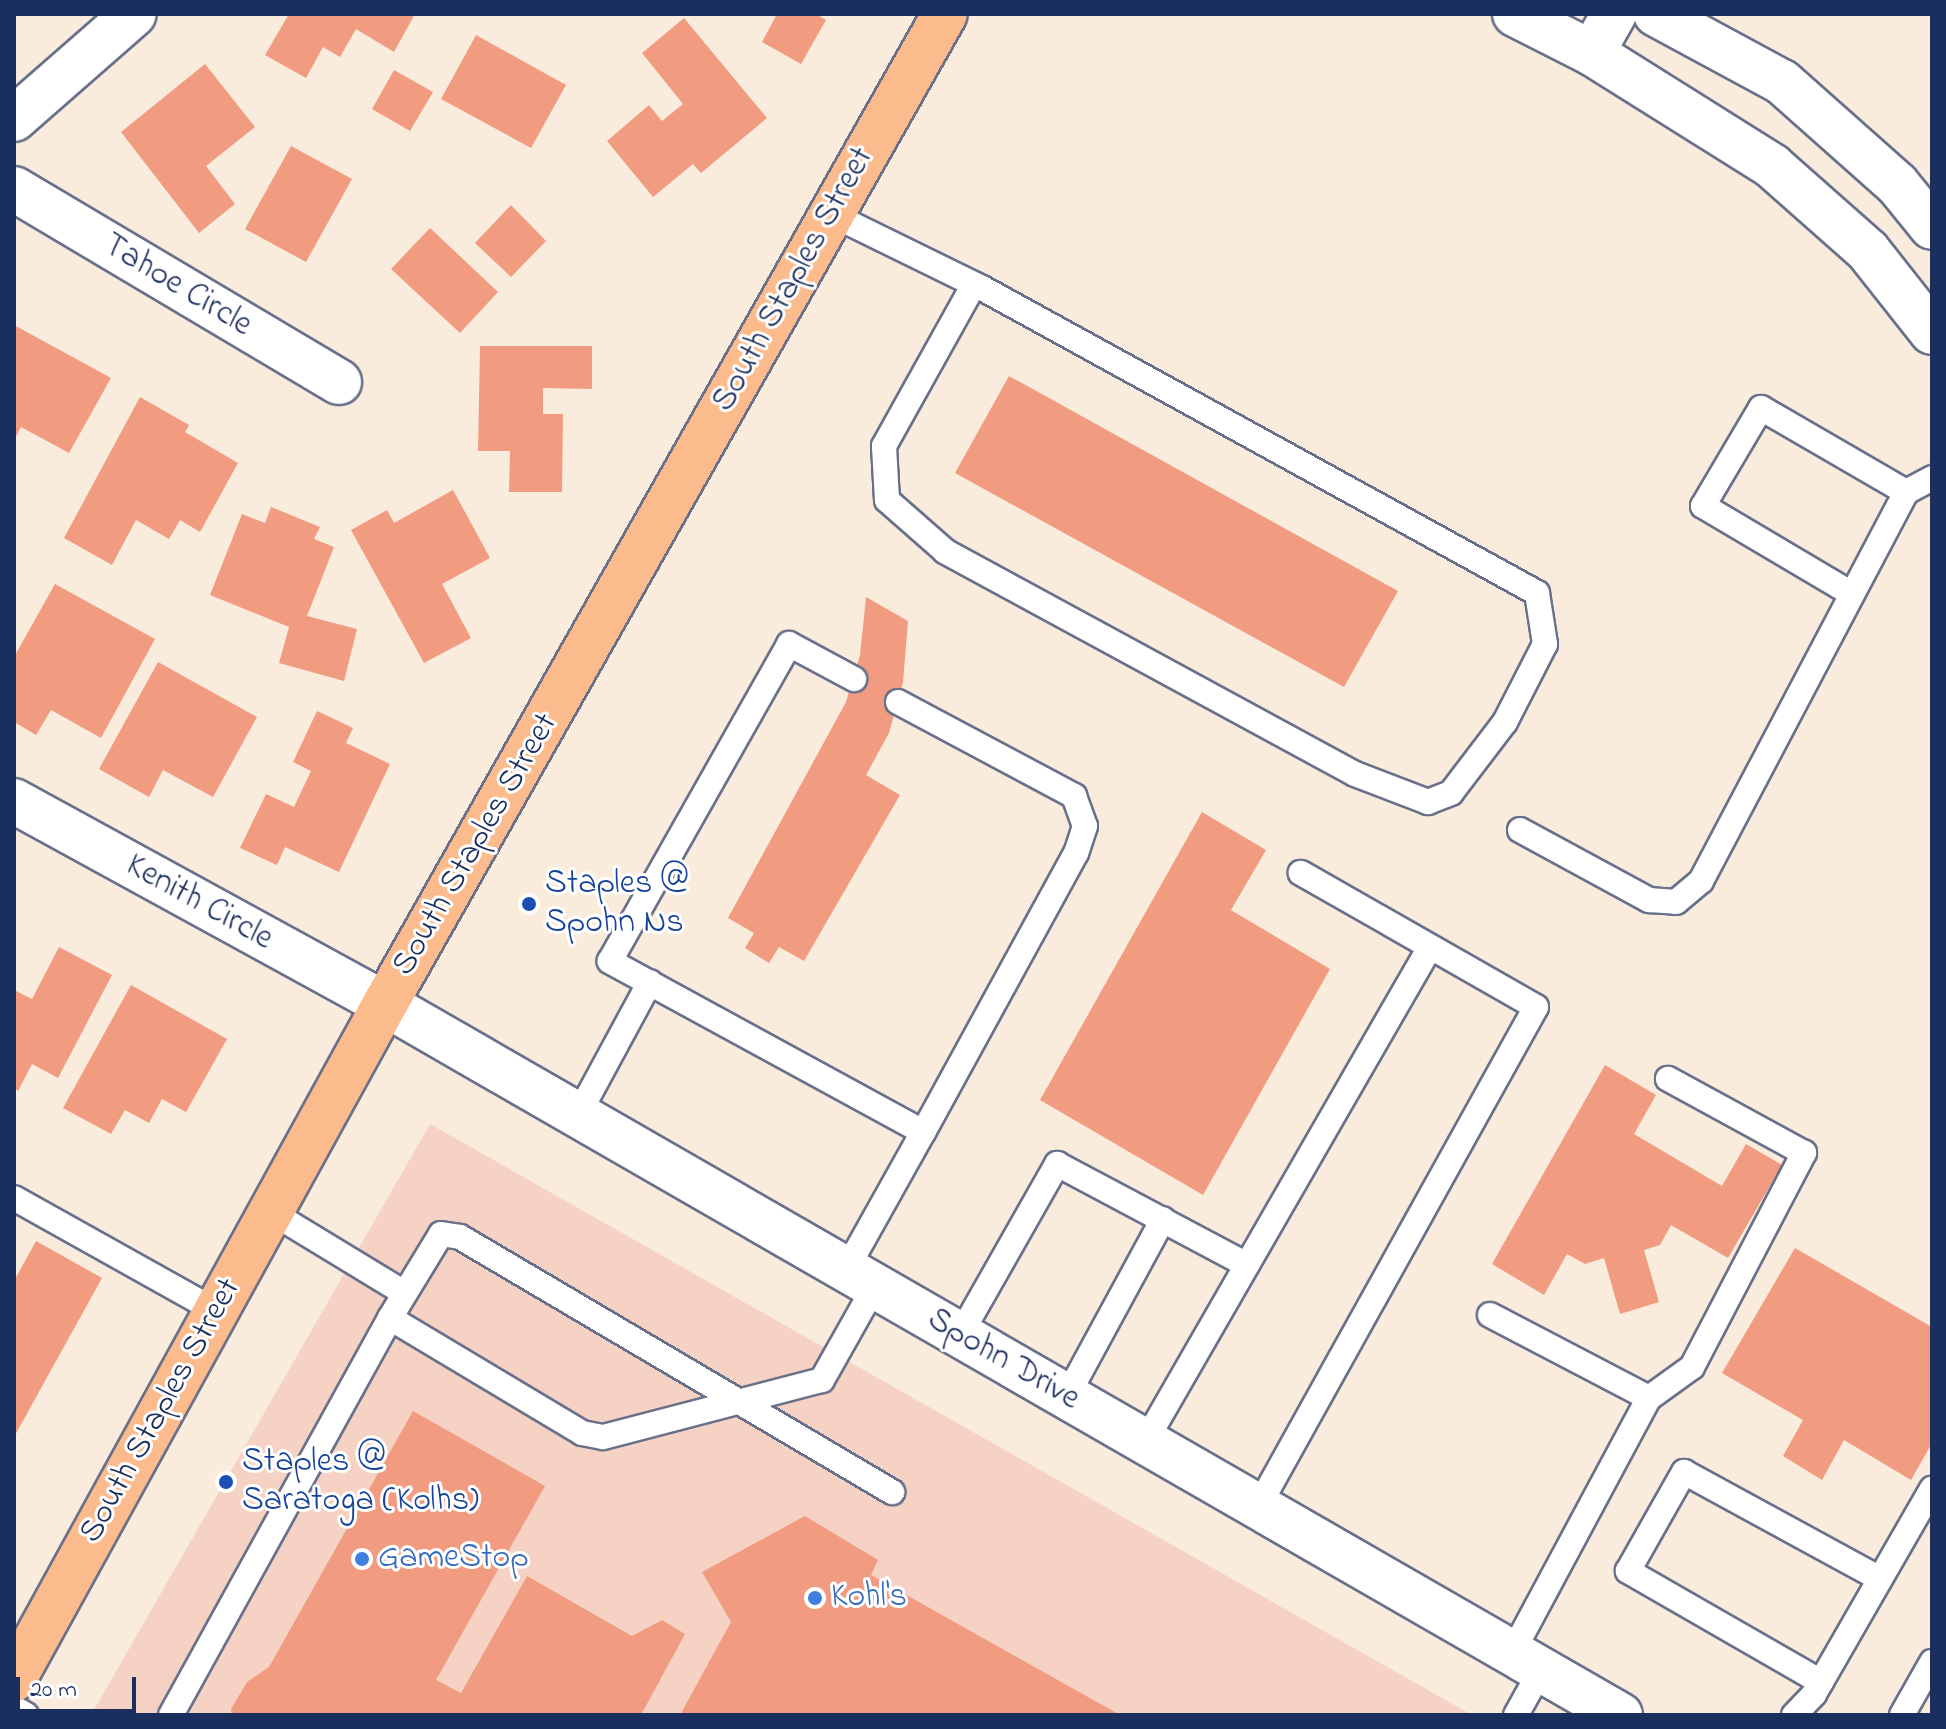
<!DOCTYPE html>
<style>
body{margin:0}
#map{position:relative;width:1946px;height:1729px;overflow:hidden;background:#f9ecdd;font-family:"Indie Flower",sans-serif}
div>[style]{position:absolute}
.built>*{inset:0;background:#f6d2c4}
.building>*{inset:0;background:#f19c80}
.roads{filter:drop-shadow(2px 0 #69718a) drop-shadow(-2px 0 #69718a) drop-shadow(0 2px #69718a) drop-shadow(0 -2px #69718a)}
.service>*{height:24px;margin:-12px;padding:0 12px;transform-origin:12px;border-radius:12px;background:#fff}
.minor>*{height:44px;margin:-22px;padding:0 22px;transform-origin:22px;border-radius:22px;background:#fff}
.primary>*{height:44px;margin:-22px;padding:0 22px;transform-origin:22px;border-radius:22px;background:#fbbb8c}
.dots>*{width:22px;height:22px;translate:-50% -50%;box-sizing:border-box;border:4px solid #fff;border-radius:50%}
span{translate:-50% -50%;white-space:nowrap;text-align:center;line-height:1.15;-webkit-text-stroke:6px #fff;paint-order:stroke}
.street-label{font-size:34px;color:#1b2f5e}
.transit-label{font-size:34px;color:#164399}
.left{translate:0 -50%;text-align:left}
.shop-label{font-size:34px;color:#366cbe}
.frame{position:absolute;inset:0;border:16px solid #1b2f5e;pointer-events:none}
.scale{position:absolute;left:16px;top:1677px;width:120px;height:36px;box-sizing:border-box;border:4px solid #1b2f5e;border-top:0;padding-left:10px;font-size:24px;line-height:28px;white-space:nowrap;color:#1b2f5e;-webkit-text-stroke:6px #fff;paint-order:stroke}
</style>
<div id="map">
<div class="built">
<div style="clip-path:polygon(430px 1124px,1472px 1715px,91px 1715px)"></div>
</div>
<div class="building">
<div style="clip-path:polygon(289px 14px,415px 14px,394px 52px,356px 29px,340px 57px,323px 47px,306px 78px,265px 55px)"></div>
<div style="clip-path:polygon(777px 14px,816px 14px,826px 20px,801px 64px,762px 42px)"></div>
<div style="clip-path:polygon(684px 18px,767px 118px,701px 173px,693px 164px,653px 197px,607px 141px,649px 105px,662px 121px,683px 104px,642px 53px)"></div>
<div style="clip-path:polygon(476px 35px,566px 85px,531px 148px,441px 99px)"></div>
<div style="clip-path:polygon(205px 64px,255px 127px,206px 166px,235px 204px,199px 233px,121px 132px)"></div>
<div style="clip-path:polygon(394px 70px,433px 92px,410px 131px,372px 109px)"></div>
<div style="clip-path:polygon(291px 146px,352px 179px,306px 262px,245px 229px)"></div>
<div style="clip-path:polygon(511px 205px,546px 241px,511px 277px,475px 243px)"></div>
<div style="clip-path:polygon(430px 228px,498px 292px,460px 333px,391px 269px)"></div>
<div style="clip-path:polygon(14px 325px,111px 378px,69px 453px,21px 427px,14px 440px)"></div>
<div style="clip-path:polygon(480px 346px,592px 346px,592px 389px,543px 388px,543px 414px,563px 414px,562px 492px,509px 492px,510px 451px,478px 451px)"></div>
<div style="clip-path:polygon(1009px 376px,1398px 591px,1344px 687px,955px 473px)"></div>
<div style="clip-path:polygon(140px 397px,189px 425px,185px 432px,238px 463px,200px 532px,180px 520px,169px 539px,136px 520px,112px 565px,64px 538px)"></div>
<div style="clip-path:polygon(453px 490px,490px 558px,442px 584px,471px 638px,424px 663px,351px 530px,387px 510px,394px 523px)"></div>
<div style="clip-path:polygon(271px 507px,320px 527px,314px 539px,334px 547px,307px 616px,357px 629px,344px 681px,279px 663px,289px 627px,210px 595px,242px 514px,265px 523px)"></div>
<div style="clip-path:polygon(55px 584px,155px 639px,101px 738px,51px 710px,36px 735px,14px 722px,14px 657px)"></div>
<div style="clip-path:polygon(866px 597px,908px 621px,903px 682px,889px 733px,866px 775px,900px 795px,804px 961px,779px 947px,769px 963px,745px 948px,754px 933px,728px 918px,846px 702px,860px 655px)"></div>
<div style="clip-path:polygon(158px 662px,257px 717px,213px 797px,163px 770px,149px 797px,99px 769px)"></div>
<div style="clip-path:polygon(317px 711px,353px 728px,346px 743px,390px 764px,339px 872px,285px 847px,277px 865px,240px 848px,266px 794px,294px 807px,311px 771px,293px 762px)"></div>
<div style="clip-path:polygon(1202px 812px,1266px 850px,1231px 910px,1330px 969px,1203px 1195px,1040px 1100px)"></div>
<div style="clip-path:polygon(59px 947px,112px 975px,58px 1078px,32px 1064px,18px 1091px,14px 1088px,14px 990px,32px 999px)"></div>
<div style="clip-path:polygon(131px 985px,227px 1039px,186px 1112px,162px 1099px,149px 1123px,125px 1110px,111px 1134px,63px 1108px)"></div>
<div style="clip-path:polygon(1605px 1065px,1656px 1095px,1634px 1134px,1722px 1186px,1746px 1144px,1782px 1165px,1728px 1258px,1671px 1225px,1660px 1245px,1644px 1250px,1659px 1302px,1620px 1314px,1604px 1258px,1585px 1264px,1567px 1254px,1544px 1295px,1492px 1264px)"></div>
<div style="clip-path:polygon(36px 1241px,102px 1278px,14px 1437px,14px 1281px)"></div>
<div style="clip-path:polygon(1795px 1248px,1932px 1327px,1932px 1443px,1911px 1480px,1844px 1440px,1822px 1480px,1783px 1456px,1803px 1420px,1722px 1373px)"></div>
<div style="clip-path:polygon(413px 1411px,545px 1486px,436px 1680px,461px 1693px,527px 1576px,632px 1636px,662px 1620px,685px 1634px,641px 1715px,232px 1715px,231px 1709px,247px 1682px,269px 1667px)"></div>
<div style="clip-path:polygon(805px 1516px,878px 1560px,871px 1575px,1120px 1715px,680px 1715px,731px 1622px,702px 1572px)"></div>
</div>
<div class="roads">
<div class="service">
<div style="left:831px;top:214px;width:168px;rotate:26.1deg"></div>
<div style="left:982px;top:288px;width:633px;rotate:28.79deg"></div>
<div style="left:1537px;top:593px;width:52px;rotate:81.1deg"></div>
<div style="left:1545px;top:644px;width:88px;rotate:117.1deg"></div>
<div style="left:1505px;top:722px;width:89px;rotate:127.3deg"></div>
<div style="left:1451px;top:793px;width:25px;rotate:159deg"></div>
<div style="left:1428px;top:802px;width:78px;rotate:-159deg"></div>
<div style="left:1355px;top:774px;width:467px;rotate:-151.5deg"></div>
<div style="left:945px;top:551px;width:77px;rotate:-138.7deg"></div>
<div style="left:887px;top:500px;width:54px;rotate:-93.2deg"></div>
<div style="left:884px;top:446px;width:185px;rotate:-60.9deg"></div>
<div style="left:1852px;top:594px;width:173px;rotate:-149.4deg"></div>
<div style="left:1703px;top:506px;width:114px;rotate:-59.4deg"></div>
<div style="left:1761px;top:408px;width:168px;rotate:30.1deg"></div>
<div style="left:898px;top:702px;width:200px;rotate:28.1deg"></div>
<div style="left:1074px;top:796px;width:32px;rotate:70deg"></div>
<div style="left:1085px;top:826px;width:28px;rotate:108deg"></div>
<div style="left:1076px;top:853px;width:318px;rotate:118.7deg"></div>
<div style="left:1520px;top:830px;width:147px;rotate:28.5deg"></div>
<div style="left:1649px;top:900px;width:27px;rotate:4deg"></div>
<div style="left:1676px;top:902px;width:33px;rotate:-40deg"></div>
<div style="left:1701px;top:881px;width:440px;rotate:-62.2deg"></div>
<div style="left:1906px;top:492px;width:30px;rotate:-28deg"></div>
<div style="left:578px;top:1115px;width:151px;rotate:-61.6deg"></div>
<div style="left:14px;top:1198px;width:231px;rotate:29.2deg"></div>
<div style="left:271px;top:1212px;width:156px;rotate:31.3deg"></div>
<div style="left:846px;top:1270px;width:158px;rotate:-60.8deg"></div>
<div style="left:923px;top:1132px;width:357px;rotate:-151.4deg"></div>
<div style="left:610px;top:961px;width:364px;rotate:-60.5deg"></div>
<div style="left:789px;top:644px;width:74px;rotate:28.3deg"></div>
<div style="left:1490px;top:1315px;width:179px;rotate:27.6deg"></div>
<div style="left:390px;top:1318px;width:224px;rotate:30.9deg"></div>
<div style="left:582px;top:1433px;width:21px;rotate:11deg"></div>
<div style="left:603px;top:1437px;width:226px;rotate:-14.6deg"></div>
<div style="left:822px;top:1380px;width:108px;rotate:-60.6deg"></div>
<div style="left:960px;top:1335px;width:197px;rotate:-60.4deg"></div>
<div style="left:1057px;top:1164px;width:215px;rotate:28deg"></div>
<div style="left:1067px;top:1396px;width:201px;rotate:-61.5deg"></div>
<div style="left:1145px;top:1442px;width:571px;rotate:-60.07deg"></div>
<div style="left:1258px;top:1507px;width:572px;rotate:-60.93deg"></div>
<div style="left:1536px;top:1007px;width:271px;rotate:-150.3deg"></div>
<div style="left:1512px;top:1653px;width:289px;rotate:-61.8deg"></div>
<div style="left:1649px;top:1398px;width:53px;rotate:-35.8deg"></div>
<div style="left:1692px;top:1367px;width:242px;rotate:-62.4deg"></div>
<div style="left:1804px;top:1153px;width:155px;rotate:-151.4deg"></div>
<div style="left:1821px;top:1682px;width:223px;rotate:-150.1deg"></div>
<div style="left:1628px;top:1571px;width:114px;rotate:-60.5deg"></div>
<div style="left:1684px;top:1472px;width:223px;rotate:28.6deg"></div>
<div style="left:14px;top:1708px;width:14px;rotate:30deg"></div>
<div style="left:171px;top:1715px;width:453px;rotate:-61.1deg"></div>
<div style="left:390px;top:1318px;width:98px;rotate:-58.7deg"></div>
<div style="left:441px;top:1234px;width:19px;rotate:9deg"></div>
<div style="left:460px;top:1237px;width:502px;rotate:30.55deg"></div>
<div style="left:1516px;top:1715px;width:51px;rotate:-60.9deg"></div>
<div style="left:1794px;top:1715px;width:29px;rotate:-46deg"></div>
<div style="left:1814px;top:1694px;width:237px;rotate:-60.1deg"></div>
<div style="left:1902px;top:1715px;width:61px;rotate:-60.5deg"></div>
</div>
<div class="minor">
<div style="left:1515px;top:14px;width:86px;rotate:26.9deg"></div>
<div style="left:1592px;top:53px;width:213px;rotate:32.1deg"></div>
<div style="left:1772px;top:166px;width:128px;rotate:41.5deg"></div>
<div style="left:1868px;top:251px;width:103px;rotate:51.7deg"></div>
<div style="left:1656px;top:14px;width:143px;rotate:28.4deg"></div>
<div style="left:1782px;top:82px;width:154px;rotate:41.6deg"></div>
<div style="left:1897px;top:184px;width:55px;rotate:50.9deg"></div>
<div style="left:1592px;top:53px;width:45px;rotate:-60.6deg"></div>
<div style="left:14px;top:119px;width:159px;rotate:-41.2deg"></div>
<div style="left:14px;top:189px;width:378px;rotate:30.7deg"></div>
<div style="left:14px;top:801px;width:423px;rotate:28.7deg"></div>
<div style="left:385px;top:1004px;width:1425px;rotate:29.93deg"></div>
</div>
<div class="primary">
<div style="left:14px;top:1679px;width:770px;rotate:-61.21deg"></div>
<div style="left:385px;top:1004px;width:1137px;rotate:-60.51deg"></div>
</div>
</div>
<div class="dots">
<div style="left:529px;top:904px;background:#1a4fb4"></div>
<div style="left:226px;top:1482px;background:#1a4fb4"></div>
<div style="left:362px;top:1559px;background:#3f7fe0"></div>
<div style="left:815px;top:1598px;background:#3f7fe0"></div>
</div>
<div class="street-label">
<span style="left:794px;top:280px;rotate:-61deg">South Staples Street</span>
<span style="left:177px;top:286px;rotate:31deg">Tahoe Circle</span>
<span style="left:476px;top:845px;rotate:-60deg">South Staples Street</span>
<span style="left:199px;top:903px;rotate:29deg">Kenith Circle</span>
<span style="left:1003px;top:1360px;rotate:30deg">Spohn Drive</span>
<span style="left:161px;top:1411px;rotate:-61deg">South Staples Street</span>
</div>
<div class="transit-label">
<span class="left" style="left:545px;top:904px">Staples @<br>Spohn Ns</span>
<span class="left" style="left:242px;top:1482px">Staples @<br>Saratoga (Kolhs)</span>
</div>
<div class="shop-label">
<span class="left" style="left:378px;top:1559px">GameStop</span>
<span class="left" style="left:831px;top:1598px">Kohl's</span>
</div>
<div class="frame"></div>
<div class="scale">20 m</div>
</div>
